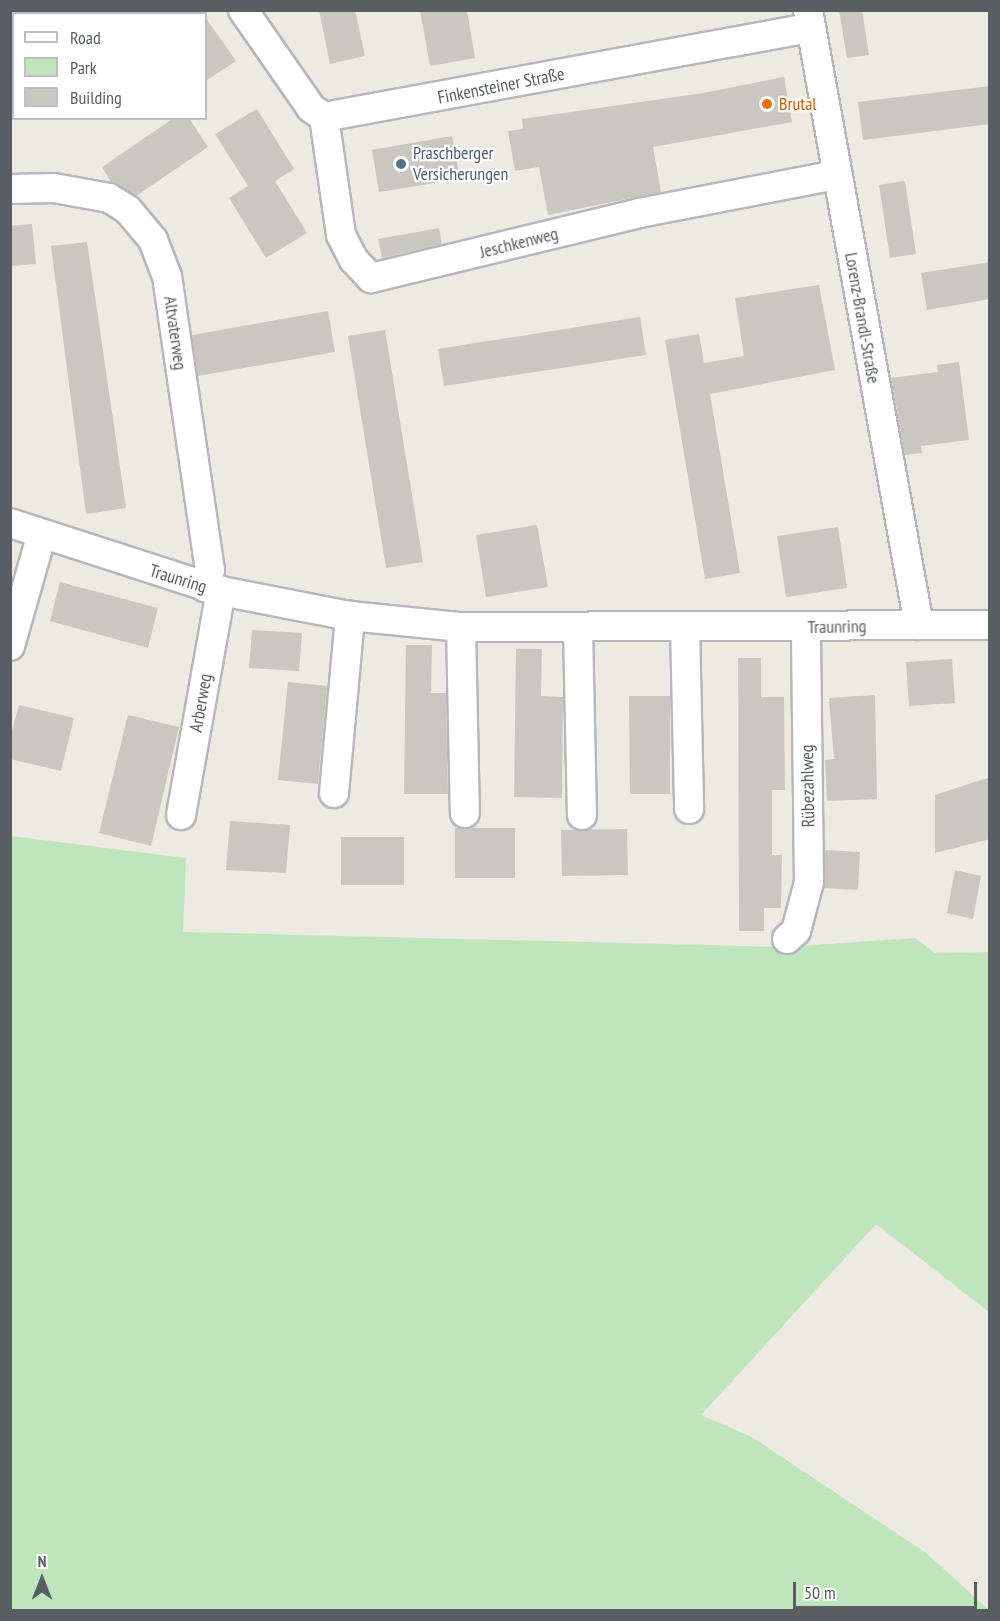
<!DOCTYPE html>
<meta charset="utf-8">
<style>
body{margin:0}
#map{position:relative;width:1000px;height:1621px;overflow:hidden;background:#edeae1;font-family:"PT Sans Narrow",sans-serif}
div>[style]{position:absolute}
.green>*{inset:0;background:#bee5bc}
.building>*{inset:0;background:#cac6c0}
.roads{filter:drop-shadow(2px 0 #b4b7bc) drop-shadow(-2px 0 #b4b7bc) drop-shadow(0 2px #b4b7bc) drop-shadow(0 -2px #b4b7bc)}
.minor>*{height:28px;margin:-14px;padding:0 14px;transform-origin:14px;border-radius:14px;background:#fff}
.dots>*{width:16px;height:16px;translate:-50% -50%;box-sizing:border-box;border:3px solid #fff;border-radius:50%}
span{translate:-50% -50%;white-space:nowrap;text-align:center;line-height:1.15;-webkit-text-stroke:4.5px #fff;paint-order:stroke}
.street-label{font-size:18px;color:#595e62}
.food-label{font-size:18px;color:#c56008}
.left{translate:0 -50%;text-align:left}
.service-label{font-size:18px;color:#4e5e75}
.frame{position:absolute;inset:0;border:12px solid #595e62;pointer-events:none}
.legend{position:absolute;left:12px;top:12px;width:195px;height:108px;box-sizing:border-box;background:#fff;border:2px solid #bdbfc0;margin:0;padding:8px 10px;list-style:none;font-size:18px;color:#595e62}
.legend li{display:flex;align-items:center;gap:12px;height:30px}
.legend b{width:30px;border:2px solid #bdbfc0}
.north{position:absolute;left:12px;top:1549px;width:60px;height:60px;-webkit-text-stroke:4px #fff;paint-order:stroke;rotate:0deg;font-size:16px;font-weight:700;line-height:24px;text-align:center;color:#595e62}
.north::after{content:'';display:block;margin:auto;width:21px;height:27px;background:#595e62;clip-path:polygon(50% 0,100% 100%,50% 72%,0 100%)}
.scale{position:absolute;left:793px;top:1582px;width:184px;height:27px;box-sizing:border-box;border:3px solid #595e62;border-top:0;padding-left:8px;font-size:18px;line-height:21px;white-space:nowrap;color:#595e62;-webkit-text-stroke:4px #fff;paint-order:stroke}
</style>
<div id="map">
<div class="green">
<div style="clip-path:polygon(11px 836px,186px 858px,183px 932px,784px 947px,915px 938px,935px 953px,989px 952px,989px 1312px,876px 1224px,701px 1415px,752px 1437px,925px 1552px,989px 1610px,11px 1610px)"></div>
</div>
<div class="building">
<div style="clip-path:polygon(319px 10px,355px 10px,365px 56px,330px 64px)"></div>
<div style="clip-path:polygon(420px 10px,467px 10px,475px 58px,430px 66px)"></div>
<div style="clip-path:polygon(839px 10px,862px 10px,869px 55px,847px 58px)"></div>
<div style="clip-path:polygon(206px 18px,236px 61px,206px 81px)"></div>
<div style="clip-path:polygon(784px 77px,792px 122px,653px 147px,661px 192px,548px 215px,539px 167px,515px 171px,508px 131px,523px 129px,522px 119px,703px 93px)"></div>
<div style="clip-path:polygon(990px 86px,990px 124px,863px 140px,858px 102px)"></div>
<div style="clip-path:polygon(257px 109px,294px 169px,275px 181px,307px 233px,266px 258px,229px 198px,248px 186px,215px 134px)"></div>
<div style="clip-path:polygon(174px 118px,189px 118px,208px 147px,136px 196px,111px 182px,102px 167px)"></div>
<div style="clip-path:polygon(452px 136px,460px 179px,379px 192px,372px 150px)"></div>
<div style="clip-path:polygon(905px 181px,916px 254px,890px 258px,879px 185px)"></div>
<div style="clip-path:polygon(32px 224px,36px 264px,10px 266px,10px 226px)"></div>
<div style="clip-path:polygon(439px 228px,442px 244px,382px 258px,378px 239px)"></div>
<div style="clip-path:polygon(87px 242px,126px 508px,86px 514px,51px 246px)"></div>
<div style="clip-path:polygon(990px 262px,990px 299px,927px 310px,921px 273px)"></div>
<div style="clip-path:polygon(819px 285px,835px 370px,710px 394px,740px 573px,705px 579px,665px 340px,699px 334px,704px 363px,744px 356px,735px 298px)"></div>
<div style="clip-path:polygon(328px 311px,335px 352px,198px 376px,192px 335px)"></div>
<div style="clip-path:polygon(640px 317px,646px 355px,444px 386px,438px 349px)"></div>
<div style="clip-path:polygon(385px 330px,423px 562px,386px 568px,348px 336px)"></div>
<div style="clip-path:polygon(959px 362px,969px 440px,921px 446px,922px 453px,905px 455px,891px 378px,938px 372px,937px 365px)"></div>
<div style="clip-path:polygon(537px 525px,548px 587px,486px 597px,476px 535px)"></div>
<div style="clip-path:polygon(838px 527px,847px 588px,786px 597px,777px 536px)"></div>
<div style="clip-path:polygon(60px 582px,158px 608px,148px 648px,50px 621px)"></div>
<div style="clip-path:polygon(252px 630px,302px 633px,299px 671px,249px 668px)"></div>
<div style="clip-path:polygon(406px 645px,432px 645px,431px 693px,446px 693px,448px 794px,404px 794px)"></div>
<div style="clip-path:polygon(516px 649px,542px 649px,541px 696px,563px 697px,562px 798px,514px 797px)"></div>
<div style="clip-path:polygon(738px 658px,761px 658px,761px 697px,784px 697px,785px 790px,772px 790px,772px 855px,782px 855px,781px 908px,764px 908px,764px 931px,739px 931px)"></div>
<div style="clip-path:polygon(952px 659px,955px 703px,909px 706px,906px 662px)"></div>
<div style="clip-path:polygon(288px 682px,327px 686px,318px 784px,278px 780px)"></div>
<div style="clip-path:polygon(875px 695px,877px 799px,827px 801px,825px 760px,834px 759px,829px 698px)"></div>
<div style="clip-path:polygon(629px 696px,670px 696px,670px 794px,630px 794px)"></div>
<div style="clip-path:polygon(19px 705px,74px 718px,61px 771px,10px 759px,10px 738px)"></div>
<div style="clip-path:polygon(128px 715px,179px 727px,151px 846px,99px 833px)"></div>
<div style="clip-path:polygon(990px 777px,990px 839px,935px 853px,935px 795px)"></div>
<div style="clip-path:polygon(230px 821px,290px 825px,286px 873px,226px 870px)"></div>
<div style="clip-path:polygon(455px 828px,515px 828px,515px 878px,455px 878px)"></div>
<div style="clip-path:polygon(627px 829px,628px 875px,562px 876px,561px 830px)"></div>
<div style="clip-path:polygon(341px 837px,404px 837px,404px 885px,341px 885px)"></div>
<div style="clip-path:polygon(825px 850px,860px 852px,858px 890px,824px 888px)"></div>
<div style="clip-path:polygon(955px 870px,981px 876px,973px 919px,947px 913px)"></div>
</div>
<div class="roads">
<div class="minor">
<div style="left:243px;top:10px;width:119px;rotate:55.2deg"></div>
<div style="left:311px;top:108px;width:16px;rotate:35deg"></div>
<div style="left:324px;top:117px;width:495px;rotate:-10.4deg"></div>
<div style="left:808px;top:10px;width:625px;rotate:79.77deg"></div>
<div style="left:47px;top:14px;width:5px;rotate:-53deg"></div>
<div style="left:10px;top:41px;width:4px;rotate:-27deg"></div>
<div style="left:324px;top:117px;width:119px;rotate:81.8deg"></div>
<div style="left:341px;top:235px;width:28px;rotate:63deg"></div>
<div style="left:354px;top:260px;width:25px;rotate:47deg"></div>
<div style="left:371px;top:278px;width:276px;rotate:-13.6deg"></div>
<div style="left:639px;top:213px;width:201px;rotate:-10.9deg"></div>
<div style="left:10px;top:189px;width:44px;rotate:-1.3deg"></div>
<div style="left:54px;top:188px;width:56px;rotate:10.3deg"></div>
<div style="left:109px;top:198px;width:22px;rotate:32deg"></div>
<div style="left:128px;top:210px;width:39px;rotate:50deg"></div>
<div style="left:153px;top:240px;width:39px;rotate:69deg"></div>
<div style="left:167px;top:276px;width:297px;rotate:81.7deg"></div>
<div style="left:210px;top:570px;width:18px;rotate:106deg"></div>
<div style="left:10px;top:523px;width:222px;rotate:17.9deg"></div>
<div style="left:221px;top:591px;width:131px;rotate:11deg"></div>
<div style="left:350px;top:616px;width:112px;rotate:5.7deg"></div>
<div style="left:461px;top:627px;width:529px;rotate:-0.22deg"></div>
<div style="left:461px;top:627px;width:186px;rotate:88.8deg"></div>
<div style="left:578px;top:627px;width:188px;rotate:88.8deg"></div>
<div style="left:685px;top:627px;width:182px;rotate:88.7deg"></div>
<div style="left:10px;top:646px;width:116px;rotate:-74.1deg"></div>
<div style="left:334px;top:793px;width:178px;rotate:-84.8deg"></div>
<div style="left:181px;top:815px;width:228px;rotate:-79.9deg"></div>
<div style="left:787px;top:939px;width:12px;rotate:-42deg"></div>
<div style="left:796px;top:931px;width:51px;rotate:-75.1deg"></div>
<div style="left:809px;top:882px;width:255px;rotate:-90.7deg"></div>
</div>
</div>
<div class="dots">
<div style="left:767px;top:104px;background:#e8710a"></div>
<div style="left:401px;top:164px;background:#5c6f8a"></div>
</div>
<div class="street-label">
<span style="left:501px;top:86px;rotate:-11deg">Finkensteiner Straße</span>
<span style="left:519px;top:243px;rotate:-14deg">Jeschkenweg</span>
<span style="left:862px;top:318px;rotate:80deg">Lorenz-Brandl-Straße</span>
<span style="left:175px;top:333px;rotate:82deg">Altvaterweg</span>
<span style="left:178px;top:579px;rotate:17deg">Traunring</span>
<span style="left:837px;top:627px;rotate:-1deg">Traunring</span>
<span style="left:201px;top:703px;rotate:-80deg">Arberweg</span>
<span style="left:808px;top:786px;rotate:-91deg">Rübezahlweg</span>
</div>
<div class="food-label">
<span class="left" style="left:779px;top:104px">Brutal</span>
</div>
<div class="service-label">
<span class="left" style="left:413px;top:164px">Praschberger<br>Versicherungen</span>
</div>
<div class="frame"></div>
<ul class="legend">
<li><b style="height:8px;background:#fff"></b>Road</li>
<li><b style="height:16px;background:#bee5bc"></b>Park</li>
<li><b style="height:16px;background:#cac6c0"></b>Building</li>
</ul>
<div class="north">N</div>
<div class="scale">50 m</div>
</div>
